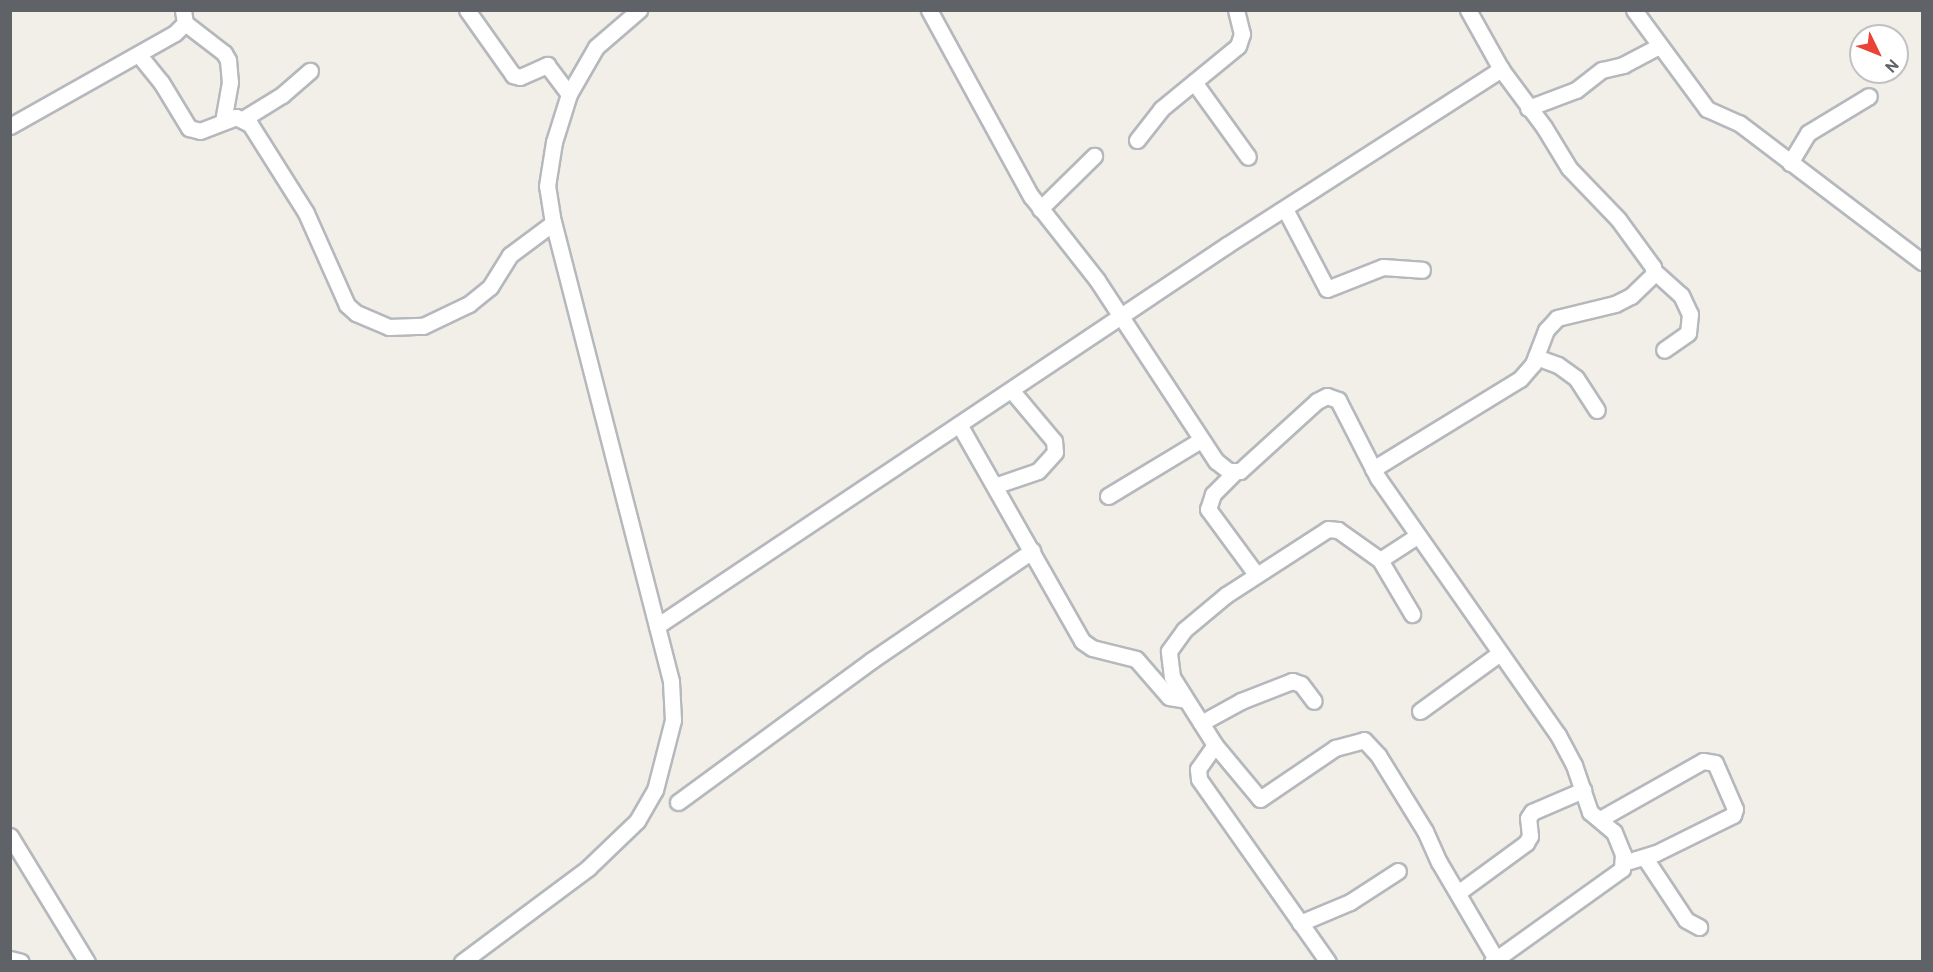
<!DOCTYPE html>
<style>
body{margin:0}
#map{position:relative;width:1933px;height:972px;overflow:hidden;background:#f1efe8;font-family:Overpass,sans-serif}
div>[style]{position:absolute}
.roads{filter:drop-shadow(2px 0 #b5b8bc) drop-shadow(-2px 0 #b5b8bc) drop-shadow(0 2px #b5b8bc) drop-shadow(0 -2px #b5b8bc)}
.minor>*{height:15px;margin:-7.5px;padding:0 7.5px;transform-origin:7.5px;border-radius:7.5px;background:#fff}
span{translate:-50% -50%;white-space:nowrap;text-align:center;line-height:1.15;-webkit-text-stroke:6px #fff;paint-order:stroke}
.frame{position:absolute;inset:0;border:12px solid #5f6368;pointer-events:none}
.north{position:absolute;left:1849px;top:24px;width:60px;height:60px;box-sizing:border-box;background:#fff;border:2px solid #bfc1c3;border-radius:50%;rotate:133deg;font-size:16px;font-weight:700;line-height:24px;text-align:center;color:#5f6368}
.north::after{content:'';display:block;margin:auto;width:21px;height:27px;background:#ea4335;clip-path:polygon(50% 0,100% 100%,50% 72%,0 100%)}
</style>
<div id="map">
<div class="roads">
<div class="minor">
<div style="left:467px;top:10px;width:80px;rotate:54.7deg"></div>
<div style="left:513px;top:75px;width:7px;rotate:16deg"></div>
<div style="left:520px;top:77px;width:30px;rotate:-24deg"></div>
<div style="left:547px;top:65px;width:36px;rotate:53deg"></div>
<div style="left:929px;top:10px;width:212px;rotate:61.3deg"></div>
<div style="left:1031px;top:196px;width:107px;rotate:51.8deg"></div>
<div style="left:1097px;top:280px;width:217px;rotate:56.7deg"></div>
<div style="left:1216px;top:461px;width:16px;rotate:38deg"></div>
<div style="left:1229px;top:471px;width:11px"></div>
<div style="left:1240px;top:471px;width:104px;rotate:-42.3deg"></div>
<div style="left:1317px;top:401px;width:11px;rotate:-27deg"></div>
<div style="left:1327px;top:396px;width:12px;rotate:20deg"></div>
<div style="left:1338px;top:400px;width:88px;rotate:62.9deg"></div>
<div style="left:1378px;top:478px;width:314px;rotate:55deg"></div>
<div style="left:1558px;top:735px;width:34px;rotate:62deg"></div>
<div style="left:1574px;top:765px;width:50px;rotate:71.2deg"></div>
<div style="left:1590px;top:812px;width:31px;rotate:40deg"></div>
<div style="left:1614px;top:832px;width:24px;rotate:68deg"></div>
<div style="left:1623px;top:854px;width:15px;rotate:94deg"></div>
<div style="left:1622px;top:869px;width:160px;rotate:144.4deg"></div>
<div style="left:1634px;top:10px;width:123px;rotate:53.6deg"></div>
<div style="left:1707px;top:109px;width:35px;rotate:24deg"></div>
<div style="left:1739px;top:123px;width:230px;rotate:37.2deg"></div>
<div style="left:185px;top:23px;width:49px;rotate:37.6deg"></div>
<div style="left:224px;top:53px;width:8px;rotate:60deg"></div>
<div style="left:228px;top:60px;width:22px;rotate:85deg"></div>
<div style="left:230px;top:82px;width:39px;rotate:100deg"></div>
<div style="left:139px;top:55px;width:35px;rotate:51deg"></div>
<div style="left:161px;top:82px;width:54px;rotate:58.7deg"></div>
<div style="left:189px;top:128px;width:11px;rotate:15deg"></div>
<div style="left:200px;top:131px;width:39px;rotate:-21deg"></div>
<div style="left:236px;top:117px;width:16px;rotate:27deg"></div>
<div style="left:250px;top:124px;width:105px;rotate:57.8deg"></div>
<div style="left:306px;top:213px;width:101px;rotate:66deg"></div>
<div style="left:347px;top:305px;width:12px;rotate:42deg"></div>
<div style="left:356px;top:313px;width:36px;rotate:23deg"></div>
<div style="left:389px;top:327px;width:34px;rotate:-2deg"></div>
<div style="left:423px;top:326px;width:51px;rotate:-25.6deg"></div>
<div style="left:469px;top:304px;width:27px;rotate:-39deg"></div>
<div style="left:490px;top:287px;width:38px;rotate:-58deg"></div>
<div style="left:510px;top:255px;width:54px;rotate:-36.7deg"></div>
<div style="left:1194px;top:82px;width:92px;rotate:54.2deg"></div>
<div style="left:1528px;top:108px;width:51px;rotate:-20.6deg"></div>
<div style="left:1576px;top:90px;width:33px;rotate:-38deg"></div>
<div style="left:1602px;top:70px;width:22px;rotate:-13deg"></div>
<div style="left:1623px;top:65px;width:41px;rotate:-27.8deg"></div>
<div style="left:243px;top:119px;width:46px;rotate:-31.6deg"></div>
<div style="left:282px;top:95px;width:37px;rotate:-41deg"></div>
<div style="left:10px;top:126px;width:189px;rotate:-29.4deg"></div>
<div style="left:175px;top:33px;width:14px;rotate:-45deg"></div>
<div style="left:185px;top:23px;width:13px;rotate:-99deg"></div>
<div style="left:1137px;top:140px;width:39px;rotate:-52deg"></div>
<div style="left:1161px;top:109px;width:99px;rotate:-39.3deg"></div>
<div style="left:1238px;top:46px;width:13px;rotate:-72deg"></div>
<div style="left:1242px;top:34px;width:25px;rotate:-104deg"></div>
<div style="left:1790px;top:163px;width:35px;rotate:-59deg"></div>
<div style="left:1808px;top:133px;width:71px;rotate:-31.2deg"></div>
<div style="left:1040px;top:209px;width:76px;rotate:-44.5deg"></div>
<div style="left:1285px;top:209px;width:90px;rotate:62.3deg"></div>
<div style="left:1327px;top:289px;width:60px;rotate:-21.4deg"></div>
<div style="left:1383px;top:267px;width:39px;rotate:4deg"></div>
<div style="left:1654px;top:271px;width:36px;rotate:42deg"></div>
<div style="left:1681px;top:295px;width:21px;rotate:65deg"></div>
<div style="left:1690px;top:314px;width:19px;rotate:96deg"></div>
<div style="left:1688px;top:333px;width:29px;rotate:145deg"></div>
<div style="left:1536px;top:357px;width:23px;rotate:20deg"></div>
<div style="left:1558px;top:365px;width:22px;rotate:36deg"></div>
<div style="left:1576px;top:378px;width:38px;rotate:57deg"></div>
<div style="left:960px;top:426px;width:247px;rotate:60.4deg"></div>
<div style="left:1082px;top:641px;width:12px;rotate:35deg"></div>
<div style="left:1092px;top:648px;width:45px;rotate:14deg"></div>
<div style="left:1136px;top:659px;width:50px;rotate:49deg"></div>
<div style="left:1169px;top:697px;width:17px;rotate:10deg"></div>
<div style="left:1373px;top:469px;width:172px;rotate:-31.5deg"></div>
<div style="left:1520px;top:379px;width:20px;rotate:-49deg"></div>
<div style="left:1533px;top:364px;width:36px;rotate:-69deg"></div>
<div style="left:1546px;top:330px;width:16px;rotate:-47deg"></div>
<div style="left:1557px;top:318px;width:60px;rotate:-13.6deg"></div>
<div style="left:1615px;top:304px;width:18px;rotate:-27deg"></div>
<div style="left:1631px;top:296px;width:30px;rotate:-44deg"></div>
<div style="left:1653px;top:275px;width:8px;rotate:-90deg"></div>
<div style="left:1653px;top:267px;width:59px;rotate:-126.1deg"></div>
<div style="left:1618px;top:219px;width:71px;rotate:-133.9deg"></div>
<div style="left:1569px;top:168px;width:48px;rotate:-121.4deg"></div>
<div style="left:1544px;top:127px;width:72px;rotate:-126.6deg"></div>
<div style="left:1501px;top:69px;width:68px;rotate:-119.2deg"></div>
<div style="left:1234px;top:473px;width:30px;rotate:135deg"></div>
<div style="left:1213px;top:494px;width:16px;rotate:108deg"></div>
<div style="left:1208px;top:509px;width:81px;rotate:53.6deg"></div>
<div style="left:997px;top:485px;width:43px;rotate:-18.9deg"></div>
<div style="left:1038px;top:471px;width:25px;rotate:-48deg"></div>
<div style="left:1055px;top:452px;width:11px;rotate:-95deg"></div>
<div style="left:1054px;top:441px;width:65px;rotate:-130deg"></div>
<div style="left:1108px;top:496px;width:109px;rotate:-31.1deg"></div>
<div style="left:1380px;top:560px;width:63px;rotate:59.3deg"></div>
<div style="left:657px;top:626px;width:686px;rotate:-33.76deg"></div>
<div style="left:1227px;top:245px;width:326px;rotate:-32.7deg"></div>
<div style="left:1420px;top:711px;width:99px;rotate:-35.9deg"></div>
<div style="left:1201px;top:723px;width:46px;rotate:-28.8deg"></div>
<div style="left:1241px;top:701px;width:55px;rotate:-21.4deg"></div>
<div style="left:1292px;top:681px;width:9px;rotate:18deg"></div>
<div style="left:1301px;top:684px;width:21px;rotate:53deg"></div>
<div style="left:1215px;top:745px;width:70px;rotate:50.2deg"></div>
<div style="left:1260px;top:799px;width:91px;rotate:-34.2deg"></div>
<div style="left:1335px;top:748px;width:30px;rotate:-15deg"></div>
<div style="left:1364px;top:740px;width:21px;rotate:47deg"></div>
<div style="left:1378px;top:755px;width:89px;rotate:58.3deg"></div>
<div style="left:1425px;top:831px;width:34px;rotate:66deg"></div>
<div style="left:1439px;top:862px;width:113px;rotate:59.6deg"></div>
<div style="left:678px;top:802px;width:240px;rotate:-36.2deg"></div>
<div style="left:872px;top:660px;width:194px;rotate:-34.3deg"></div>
<div style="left:1600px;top:819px;width:118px;rotate:-29.4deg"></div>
<div style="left:1703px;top:761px;width:12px;rotate:9deg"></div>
<div style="left:1715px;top:763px;width:50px;rotate:66.5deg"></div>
<div style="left:1735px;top:809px;width:6px;rotate:108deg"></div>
<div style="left:1733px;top:815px;width:86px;rotate:153.7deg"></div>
<div style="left:1656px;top:853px;width:34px;rotate:163deg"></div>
<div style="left:10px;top:836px;width:148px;rotate:58.6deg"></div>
<div style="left:1645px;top:858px;width:74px;rotate:56.5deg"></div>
<div style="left:1686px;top:920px;width:15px;rotate:28deg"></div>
<div style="left:1459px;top:892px;width:83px;rotate:-36.2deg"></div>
<div style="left:1526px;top:843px;width:8px;rotate:-60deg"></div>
<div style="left:1530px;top:836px;width:18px;rotate:-96deg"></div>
<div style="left:1528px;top:818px;width:7px;rotate:-56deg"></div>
<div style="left:1532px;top:812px;width:56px;rotate:-23.3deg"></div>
<div style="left:1300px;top:923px;width:54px;rotate:-22.8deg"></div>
<div style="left:1350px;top:902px;width:57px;rotate:-32.9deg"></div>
<div style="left:10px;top:959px;width:11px;rotate:15deg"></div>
<div style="left:462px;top:962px;width:157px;rotate:-36.7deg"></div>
<div style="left:588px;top:868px;width:68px;rotate:-43.8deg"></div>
<div style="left:637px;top:821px;width:36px;rotate:-60deg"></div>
<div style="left:655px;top:790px;width:72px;rotate:-75.6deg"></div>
<div style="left:673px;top:720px;width:39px;rotate:-93deg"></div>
<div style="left:671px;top:681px;width:473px;rotate:-104.4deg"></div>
<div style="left:553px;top:223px;width:37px;rotate:-99deg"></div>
<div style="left:547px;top:186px;width:45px;rotate:-81deg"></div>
<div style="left:554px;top:142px;width:50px;rotate:-72.6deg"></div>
<div style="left:569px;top:94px;width:54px;rotate:-60.1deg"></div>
<div style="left:596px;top:47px;width:57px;rotate:-40.7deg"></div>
<div style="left:1328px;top:962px;width:224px;rotate:-125.2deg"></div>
<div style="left:1199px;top:779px;width:10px;rotate:-96deg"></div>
<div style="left:1198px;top:769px;width:29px;rotate:-55deg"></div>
<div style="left:1215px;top:745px;width:80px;rotate:-122.3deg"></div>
<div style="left:1172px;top:677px;width:26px;rotate:-97deg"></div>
<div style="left:1169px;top:651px;width:26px;rotate:-54deg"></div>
<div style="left:1184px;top:630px;width:55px;rotate:-39.8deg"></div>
<div style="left:1226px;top:595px;width:121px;rotate:-32.9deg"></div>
<div style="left:1328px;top:529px;width:10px;rotate:6deg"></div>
<div style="left:1338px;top:530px;width:52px;rotate:35.5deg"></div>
<div style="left:1380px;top:560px;width:44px;rotate:-33deg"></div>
</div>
</div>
<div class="frame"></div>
<div class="north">N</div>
</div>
